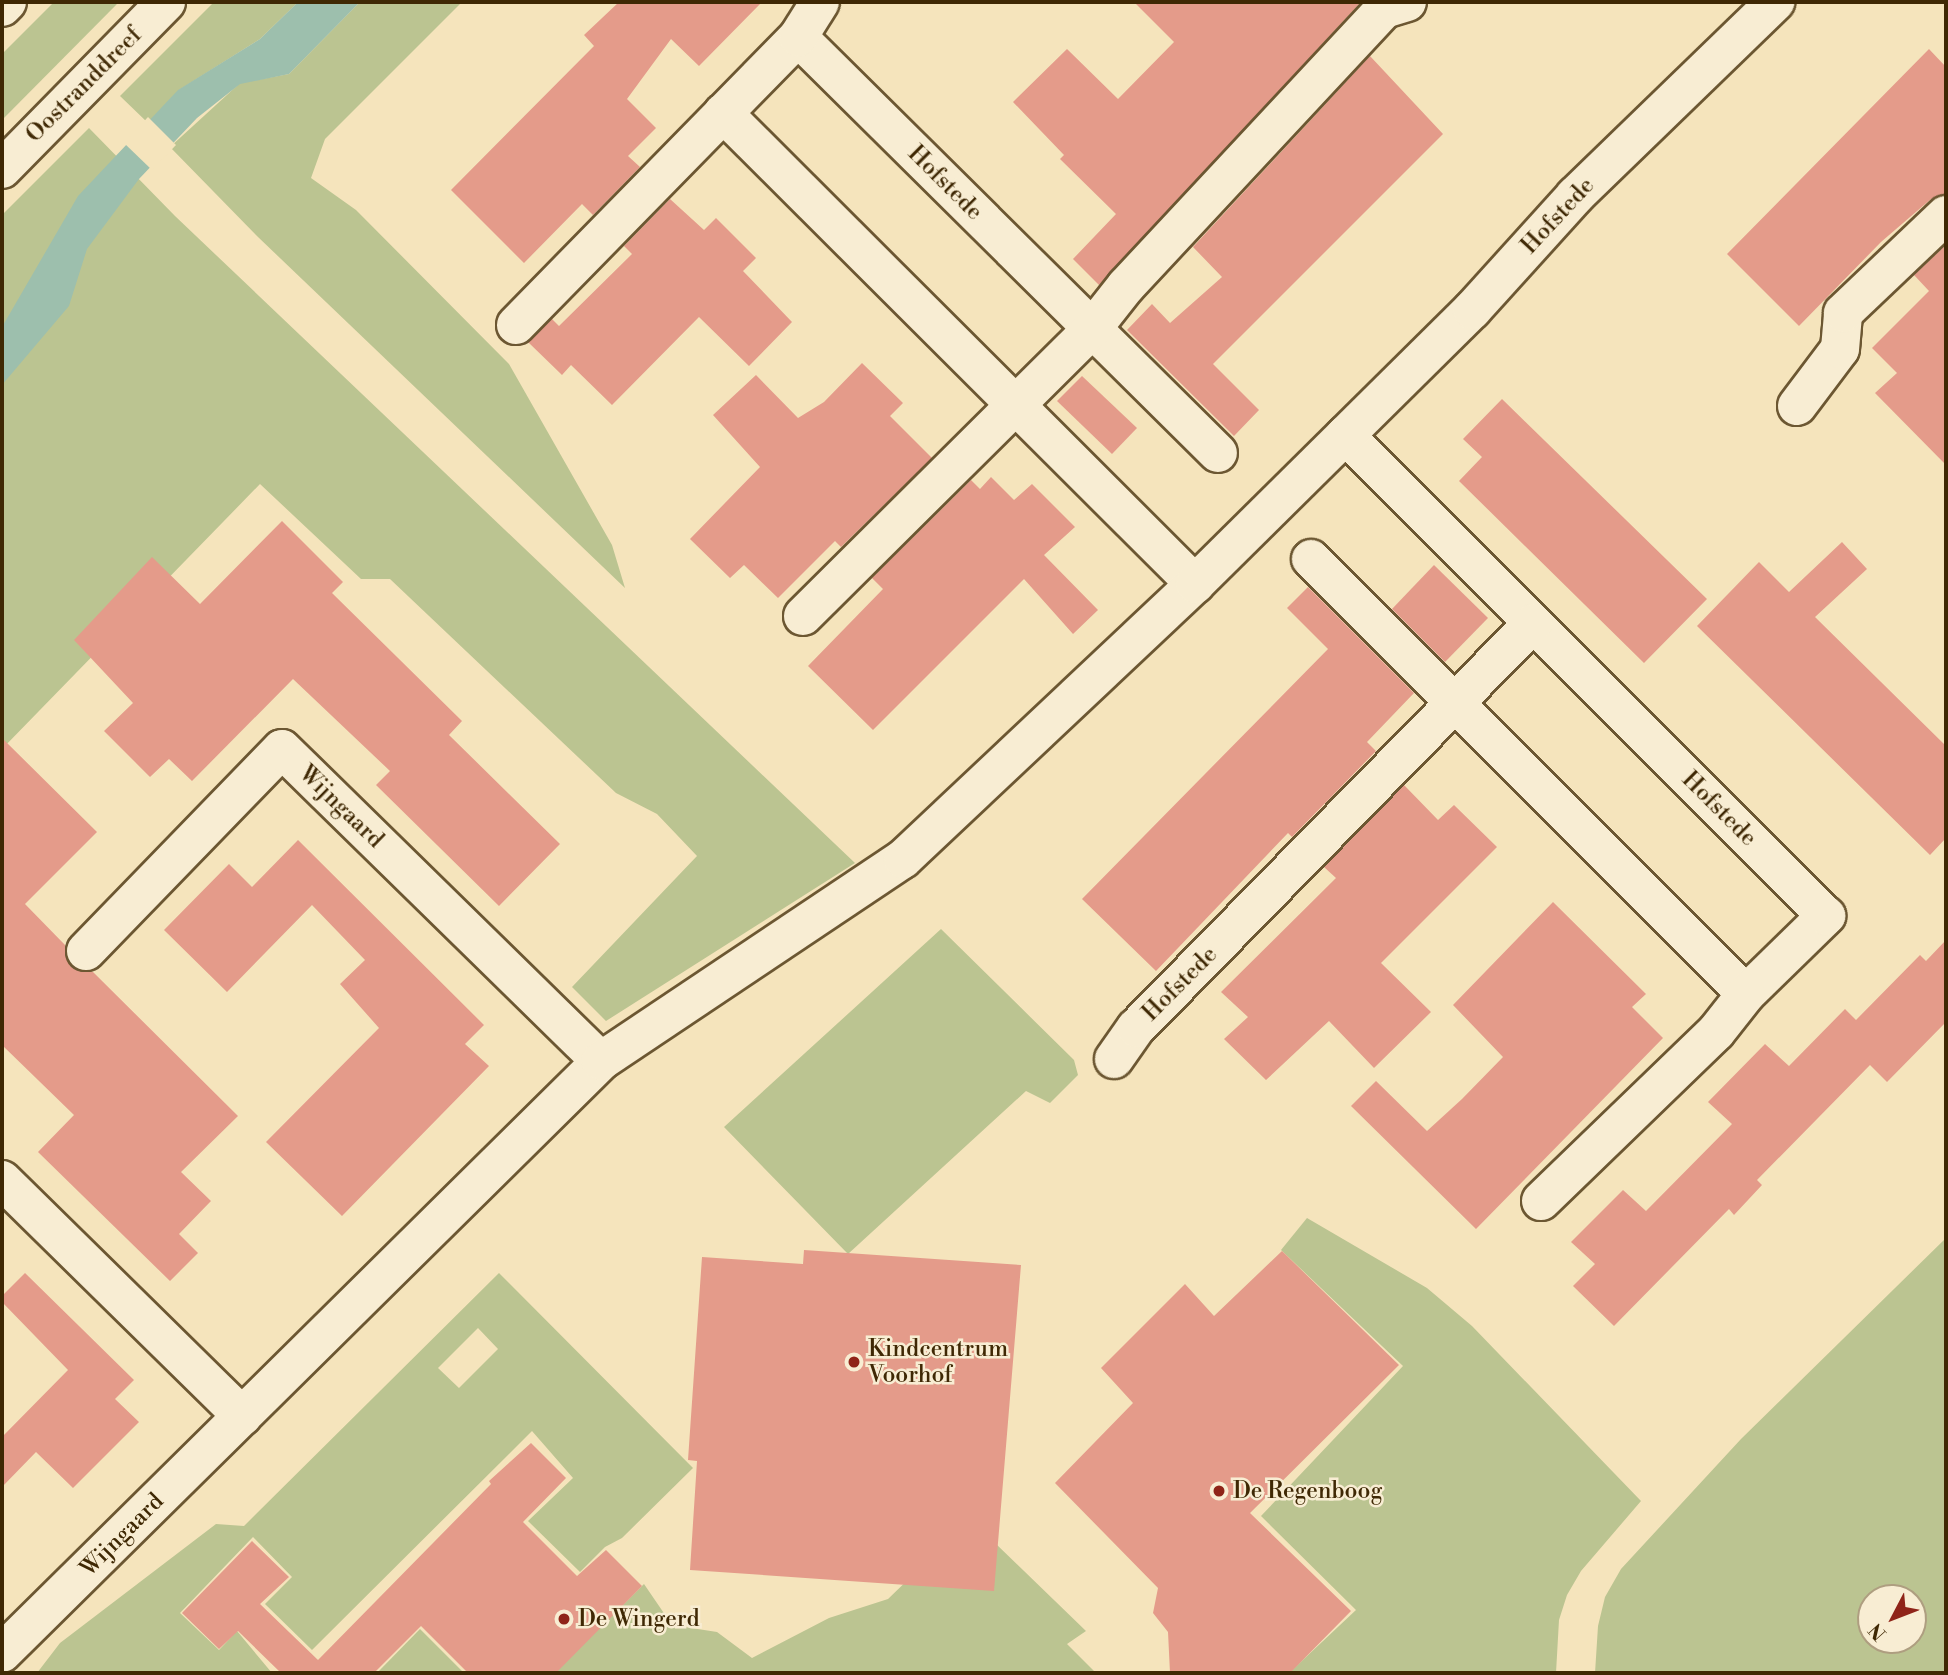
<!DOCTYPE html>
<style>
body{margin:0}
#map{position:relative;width:1948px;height:1675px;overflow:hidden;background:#f5e4bc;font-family:"Libre Bodoni",serif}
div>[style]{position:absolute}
.green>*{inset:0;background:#bbc491}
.water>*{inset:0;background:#9dbfad}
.pier>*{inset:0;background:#f5e4bc}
.building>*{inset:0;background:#e49b8a}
.roads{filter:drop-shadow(2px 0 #6c5732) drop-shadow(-2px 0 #6c5732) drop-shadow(0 2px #6c5732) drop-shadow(0 -2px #6c5732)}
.street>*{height:38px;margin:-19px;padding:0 19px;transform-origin:19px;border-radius:19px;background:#f8edd3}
.secondary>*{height:38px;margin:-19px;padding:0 19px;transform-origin:19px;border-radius:19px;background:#f8edd3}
.dots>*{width:19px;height:19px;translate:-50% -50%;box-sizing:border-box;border:4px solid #f8edd3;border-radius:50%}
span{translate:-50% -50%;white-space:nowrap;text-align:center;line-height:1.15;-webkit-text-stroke:5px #f8edd3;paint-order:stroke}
.street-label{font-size:23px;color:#3f2804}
.poi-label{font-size:23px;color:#3f2804}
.left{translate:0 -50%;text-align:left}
.frame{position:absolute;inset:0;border:4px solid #3f2804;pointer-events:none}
.north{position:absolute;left:1857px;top:1584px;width:70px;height:70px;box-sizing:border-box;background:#f8edd3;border:2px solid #ae9e80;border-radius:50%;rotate:228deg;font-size:19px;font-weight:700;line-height:28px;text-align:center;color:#3f2804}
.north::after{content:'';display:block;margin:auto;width:24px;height:32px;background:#8f2418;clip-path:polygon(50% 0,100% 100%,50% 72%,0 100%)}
</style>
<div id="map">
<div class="green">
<div style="clip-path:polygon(54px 2px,119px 2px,2px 120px,2px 54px)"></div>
<div style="clip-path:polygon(214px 2px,298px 2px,260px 39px,179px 90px,148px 123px,120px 96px)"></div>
<div style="clip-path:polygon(360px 2px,462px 2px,325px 139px,311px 178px,356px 210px,509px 364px,612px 545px,625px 588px,258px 237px,170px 147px,240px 83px,289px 74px)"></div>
<div style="clip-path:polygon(89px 128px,175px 216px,855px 863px,606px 1021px,572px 987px,697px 856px,657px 814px,616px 793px,390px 579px,361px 579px,260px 484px,2px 749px,2px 215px)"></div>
<div style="clip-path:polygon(941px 929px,1074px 1060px,1078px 1075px,1050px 1103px,1026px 1091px,848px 1254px,724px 1127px)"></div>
<div style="clip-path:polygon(1307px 1218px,1427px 1288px,1472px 1326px,1641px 1501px,1581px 1571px,1567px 1595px,1559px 1620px,1556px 1673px,1289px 1673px,1356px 1610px,1261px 1516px,1403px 1366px,1281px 1250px)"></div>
<div style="clip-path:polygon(evenodd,1946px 1238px,1946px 1673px,1595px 1673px,1598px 1626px,1605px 1597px,1621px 1569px,1741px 1439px,1946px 1238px,1871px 1598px,1913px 1598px,1913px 1640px,1871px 1640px,1871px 1598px)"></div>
<div style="clip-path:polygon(evenodd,499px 1273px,693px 1468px,622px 1538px,605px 1547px,580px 1572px,528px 1521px,573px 1478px,532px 1431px,312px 1650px,265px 1604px,292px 1577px,253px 1537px,180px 1613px,219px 1650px,237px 1631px,272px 1673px,37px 1673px,60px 1643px,216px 1524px,244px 1526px,499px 1273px,478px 1328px,498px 1349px,459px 1388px,438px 1368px,478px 1328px)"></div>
<div style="clip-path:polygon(964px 1513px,1086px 1631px,1067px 1644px,1096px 1673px,554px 1673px,644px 1584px,672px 1625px,717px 1632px,752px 1658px,829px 1618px,888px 1599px,948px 1541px)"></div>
<div style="clip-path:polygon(420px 1629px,464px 1673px,377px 1673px)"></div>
</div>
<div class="water">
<div style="clip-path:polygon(298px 2px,360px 2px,289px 74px,240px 84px,197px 118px,139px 179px,87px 249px,69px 306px,2px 385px,2px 327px,78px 196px,178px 90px,260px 39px)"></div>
</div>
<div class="pier">
<div style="clip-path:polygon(148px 117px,176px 145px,152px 170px,124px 143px)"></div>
</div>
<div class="building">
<div style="clip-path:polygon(619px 2px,762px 2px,699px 66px,671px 39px,627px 99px,656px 128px,628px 156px,640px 167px,593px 215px,582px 204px,524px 263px,451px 190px,594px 46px,584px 35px)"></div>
<div style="clip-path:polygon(1134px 2px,1361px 2px,1099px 285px,1073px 259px,1116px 214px,1060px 159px,1064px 155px,1013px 102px,1067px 49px,1118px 99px,1174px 42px)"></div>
<div style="clip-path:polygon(1929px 49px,1946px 67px,1946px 194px,1931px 199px,1881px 242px,1799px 326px,1727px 254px)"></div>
<div style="clip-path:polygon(1370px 56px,1443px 134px,1213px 364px,1259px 410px,1234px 436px,1127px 330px,1152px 304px,1170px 323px,1222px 277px,1193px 247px)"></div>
<div style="clip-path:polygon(670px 199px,704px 230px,716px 218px,756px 258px,743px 271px,792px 322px,749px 366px,699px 317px,612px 405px,571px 365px,562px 375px,528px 342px,552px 319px,559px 326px,632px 254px,624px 246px)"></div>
<div style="clip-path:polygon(1946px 245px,1946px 465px,1875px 393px,1897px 373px,1872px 348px,1929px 291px,1914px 275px)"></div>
<div style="clip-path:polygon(862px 363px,903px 403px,890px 416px,932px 458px,841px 547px,835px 541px,778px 598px,744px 565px,730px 578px,690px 539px,760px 467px,713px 415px,756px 375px,798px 418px,824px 402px)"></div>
<div style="clip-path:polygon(1082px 376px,1137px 428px,1112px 454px,1057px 401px)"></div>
<div style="clip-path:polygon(1502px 399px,1707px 599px,1644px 663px,1459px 481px,1482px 457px,1463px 439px)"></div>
<div style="clip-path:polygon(991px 477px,1014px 500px,1032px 484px,1075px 527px,1044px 555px,1098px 610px,1073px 634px,1024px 579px,873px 730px,808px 666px,883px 589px,872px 578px,971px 480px,980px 489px)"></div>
<div style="clip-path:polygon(282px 521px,343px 582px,332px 593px,462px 721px,449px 735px,560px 844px,499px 906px,376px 785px,390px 771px,293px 679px,192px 781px,169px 759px,150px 777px,104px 731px,133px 703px,74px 640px,152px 557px,200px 604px)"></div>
<div style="clip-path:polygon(1842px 542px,1867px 569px,1815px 617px,1946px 746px,1946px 838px,1930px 855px,1697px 626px,1759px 562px,1789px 592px)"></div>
<div style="clip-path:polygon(1434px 565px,1488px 618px,1445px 662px,1392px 609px)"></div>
<div style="clip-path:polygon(1308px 587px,1414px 693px,1367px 742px,1376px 751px,1292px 837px,1288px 833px,1156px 971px,1082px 899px,1328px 649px,1287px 608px)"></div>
<div style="clip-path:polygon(2px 738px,97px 832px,25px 904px,65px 945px,70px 966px,93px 972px,238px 1116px,181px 1172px,211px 1201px,179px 1234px,198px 1253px,170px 1281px,38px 1152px,74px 1115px,2px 1045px)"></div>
<div style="clip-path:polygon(1404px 785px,1438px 820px,1454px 805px,1497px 847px,1381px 963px,1431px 1012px,1374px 1068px,1329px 1021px,1266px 1080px,1224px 1039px,1248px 1017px,1221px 992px,1336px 878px,1324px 867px)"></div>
<div style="clip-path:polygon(298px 840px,484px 1025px,465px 1044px,489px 1066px,342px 1216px,266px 1142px,379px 1028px,340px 984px,365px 960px,312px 905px,227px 992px,164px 930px,229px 864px,252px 887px)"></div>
<div style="clip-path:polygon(1553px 902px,1646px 994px,1632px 1007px,1663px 1038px,1476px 1229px,1351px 1106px,1376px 1081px,1427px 1131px,1462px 1099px,1503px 1057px,1453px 1005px)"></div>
<div style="clip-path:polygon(1946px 940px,1946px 1022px,1887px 1082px,1870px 1065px,1757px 1180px,1762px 1185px,1734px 1215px,1729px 1209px,1614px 1326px,1573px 1286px,1595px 1264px,1571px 1242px,1623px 1190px,1646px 1211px,1732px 1124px,1708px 1102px,1765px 1044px,1789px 1066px,1845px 1009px,1856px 1020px,1920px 955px,1926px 961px)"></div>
<div style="clip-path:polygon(804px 1250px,1021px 1265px,994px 1591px,690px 1570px,697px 1461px,688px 1460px,702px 1257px,803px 1264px)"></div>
<div style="clip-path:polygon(1282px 1251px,1399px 1365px,1250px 1513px,1351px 1611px,1290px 1673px,1170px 1673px,1168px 1632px,1153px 1613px,1158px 1588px,1055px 1483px,1133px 1403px,1101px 1368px,1185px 1284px,1214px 1316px)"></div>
<div style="clip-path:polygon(25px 1273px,134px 1380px,115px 1399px,139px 1422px,73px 1488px,36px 1452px,2px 1487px,2px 1437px,68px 1370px,2px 1302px,2px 1296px)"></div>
<div style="clip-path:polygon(531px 1443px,566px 1478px,523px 1522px,577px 1576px,606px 1550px,642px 1586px,556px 1673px,468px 1673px,421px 1626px,374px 1673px,281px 1673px,238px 1631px,219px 1649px,182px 1613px,252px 1541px,289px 1577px,260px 1604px,318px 1660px,491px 1484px,489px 1481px)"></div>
</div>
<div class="roads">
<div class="street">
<div style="left:798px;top:37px;width:591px;rotate:44.73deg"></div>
<div style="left:723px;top:113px;width:667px;rotate:44.94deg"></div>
<div style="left:516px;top:325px;width:403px;rotate:-45.6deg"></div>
<div style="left:798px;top:37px;width:41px;rotate:-57.8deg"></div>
<div style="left:1797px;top:406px;width:71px;rotate:-53deg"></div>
<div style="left:1840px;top:349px;width:36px;rotate:-85deg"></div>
<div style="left:1843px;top:313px;width:142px;rotate:-43.6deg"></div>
<div style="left:1311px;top:559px;width:615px;rotate:45deg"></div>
<div style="left:1746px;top:994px;width:112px;rotate:-44.3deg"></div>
<div style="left:1826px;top:916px;width:680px;rotate:-135deg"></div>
<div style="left:803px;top:616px;width:407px;rotate:-44.8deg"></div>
<div style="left:1092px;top:329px;width:55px;rotate:-51.7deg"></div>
<div style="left:1126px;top:286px;width:379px;rotate:-47deg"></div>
<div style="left:1384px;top:9px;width:24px;rotate:-17deg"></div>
<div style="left:86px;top:951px;width:281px;rotate:-45.9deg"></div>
<div style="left:282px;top:749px;width:446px;rotate:44.4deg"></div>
<div style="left:1114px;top:1059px;width:38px;rotate:-55deg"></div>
<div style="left:1136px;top:1028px;width:567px;rotate:-45.57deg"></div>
<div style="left:2px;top:1180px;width:337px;rotate:44.5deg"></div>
<div style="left:1541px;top:1201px;width:243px;rotate:-44deg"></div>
<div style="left:1716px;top:1032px;width:48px;rotate:-51.7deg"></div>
<div style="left:2px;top:1653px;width:842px;rotate:-44.66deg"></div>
<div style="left:601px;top:1061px;width:363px;rotate:-33.8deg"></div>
<div style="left:903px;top:859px;width:401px;rotate:-43.3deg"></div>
<div style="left:1195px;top:584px;width:390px;rotate:-44.7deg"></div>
<div style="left:1472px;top:310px;width:154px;rotate:-47.9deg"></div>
<div style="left:1575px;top:196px;width:279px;rotate:-44.1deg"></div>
</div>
<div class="secondary">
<div style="left:2px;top:7px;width:7px;rotate:-45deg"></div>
<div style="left:2px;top:169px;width:234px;rotate:-45.5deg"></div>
</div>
</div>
<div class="dots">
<div style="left:854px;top:1362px;background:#8f2418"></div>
<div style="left:1219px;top:1491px;background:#8f2418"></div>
<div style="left:564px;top:1619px;background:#8f2418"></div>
</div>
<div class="street-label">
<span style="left:84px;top:85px;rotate:-45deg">Oostranddreef</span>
<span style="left:945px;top:183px;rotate:45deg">Hofstede</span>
<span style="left:1558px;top:216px;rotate:-47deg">Hofstede</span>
<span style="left:341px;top:807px;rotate:44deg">Wijngaard</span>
<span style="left:1719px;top:809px;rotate:45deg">Hofstede</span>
<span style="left:1180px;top:984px;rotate:-45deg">Hofstede</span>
<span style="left:122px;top:1535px;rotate:-45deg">Wijngaard</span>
</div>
<div class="poi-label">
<span class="left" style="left:868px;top:1362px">Kindcentrum<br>Voorhof</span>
<span class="left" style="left:1233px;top:1491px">De Regenboog</span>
<span class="left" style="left:578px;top:1619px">De Wingerd</span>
</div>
<div class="frame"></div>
<div class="north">N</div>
</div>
